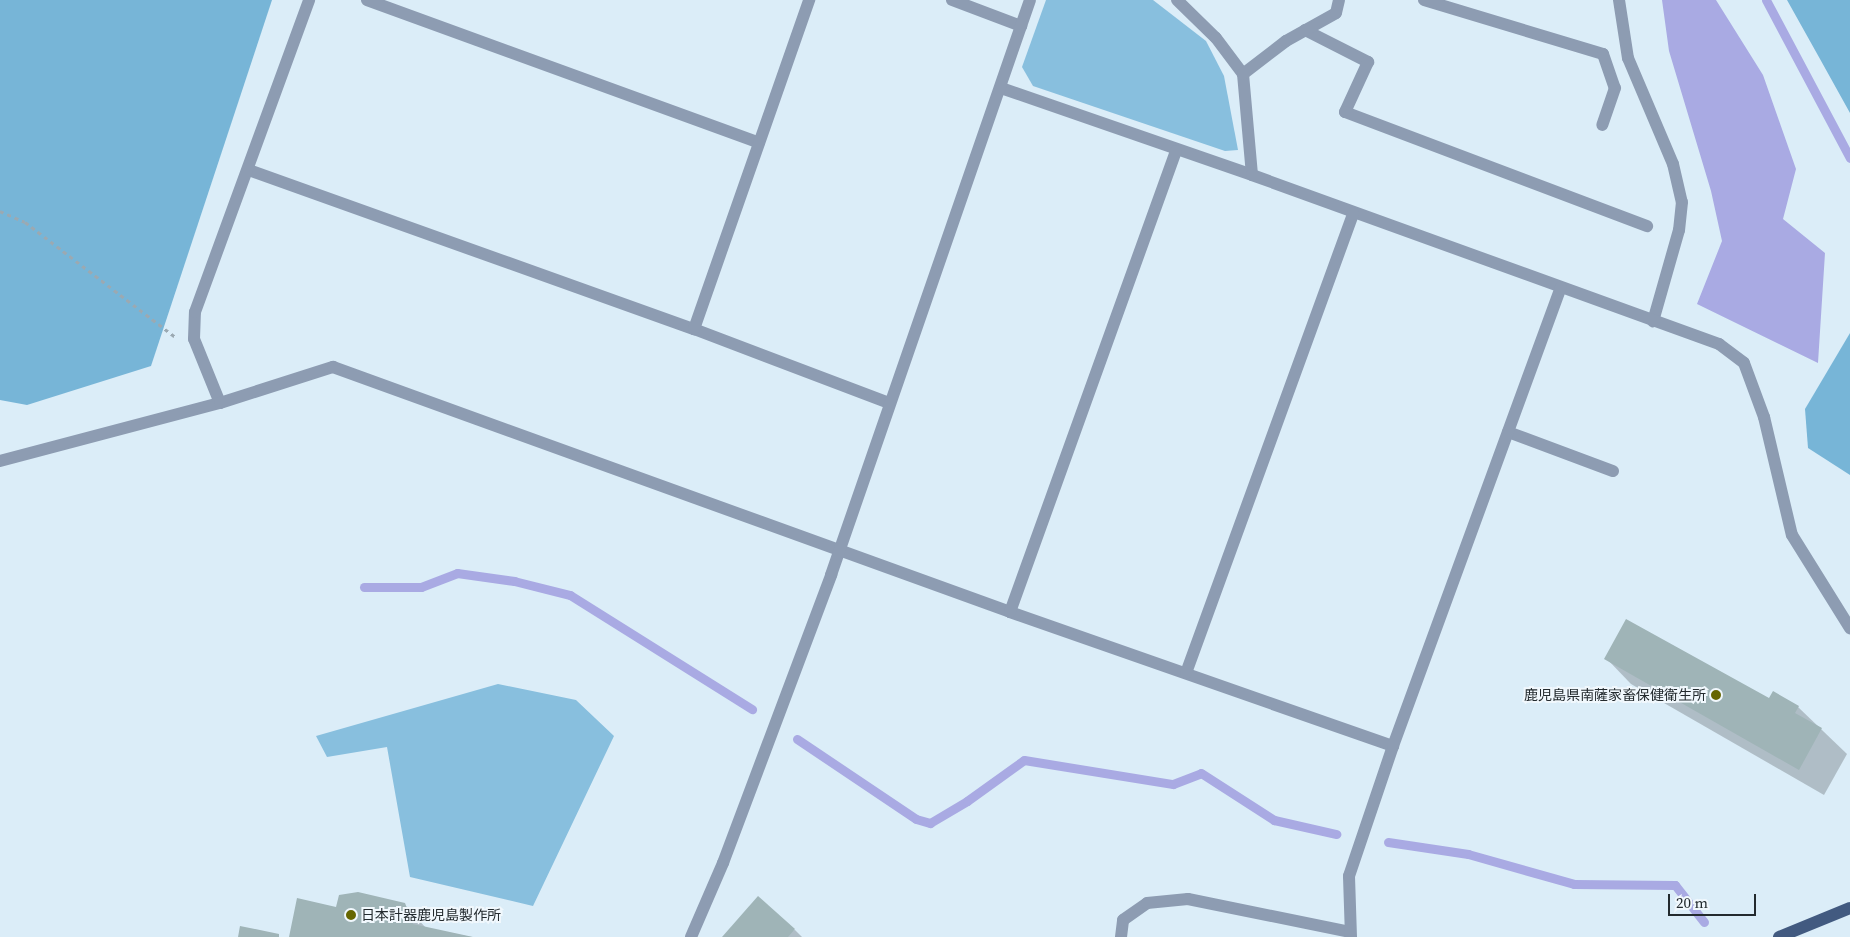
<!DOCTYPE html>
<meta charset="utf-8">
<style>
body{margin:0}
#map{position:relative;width:1850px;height:937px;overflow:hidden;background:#dbedf8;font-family:"Source Serif 4","Noto Sans JP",serif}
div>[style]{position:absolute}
.green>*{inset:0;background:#88bfde}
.forest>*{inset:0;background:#77b5d7}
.water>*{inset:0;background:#a9aae3}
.shadow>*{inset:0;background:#0003}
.stream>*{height:9px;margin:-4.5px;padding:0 4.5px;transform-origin:4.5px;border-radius:4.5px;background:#a9aae3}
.building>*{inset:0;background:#9fb4b7}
.path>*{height:3px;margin-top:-1.5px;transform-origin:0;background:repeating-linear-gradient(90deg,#9ba9b2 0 4px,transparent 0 8px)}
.minor>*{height:12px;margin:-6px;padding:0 6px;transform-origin:6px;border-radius:6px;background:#8d9cb2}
.major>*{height:12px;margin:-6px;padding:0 6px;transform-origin:6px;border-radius:6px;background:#425a80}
.dots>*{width:14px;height:14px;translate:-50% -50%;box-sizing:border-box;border:2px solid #f1f8fd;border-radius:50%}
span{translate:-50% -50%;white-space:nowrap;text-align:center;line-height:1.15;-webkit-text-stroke:4px #f1f8fd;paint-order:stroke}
.poi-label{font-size:14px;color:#232a2e}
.right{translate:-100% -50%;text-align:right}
.left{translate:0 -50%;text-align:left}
.scale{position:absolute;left:1668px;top:894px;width:88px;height:22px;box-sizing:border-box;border:2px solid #232a2e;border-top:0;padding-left:6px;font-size:15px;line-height:18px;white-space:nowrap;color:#232a2e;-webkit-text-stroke:4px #f1f8fd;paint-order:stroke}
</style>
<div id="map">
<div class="green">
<div style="clip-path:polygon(1046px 0,1153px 0,1206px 41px,1224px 76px,1238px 150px,1225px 151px,1033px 86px,1022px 67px)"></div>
<div style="clip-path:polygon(498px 684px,576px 700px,614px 736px,533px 906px,410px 877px,387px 747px,327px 757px,316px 736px)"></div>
</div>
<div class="forest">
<div style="clip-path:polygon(0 0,272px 0,151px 366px,27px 405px,0 400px)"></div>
<div style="clip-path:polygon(1787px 0,1850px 0,1850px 113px,1820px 59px)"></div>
<div style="clip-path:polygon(1850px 333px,1850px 475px,1808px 448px,1805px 409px)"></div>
</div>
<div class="water">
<div style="clip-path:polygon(1662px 0,1716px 0,1763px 75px,1796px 169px,1783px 219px,1825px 253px,1818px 363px,1697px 304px,1722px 241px,1711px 191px,1669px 51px)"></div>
</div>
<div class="shadow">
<div style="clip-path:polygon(1606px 658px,1798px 707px,1847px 754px,1824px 795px,1631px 684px)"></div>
<div style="clip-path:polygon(404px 904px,426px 928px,471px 937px,290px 937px)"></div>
<div style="clip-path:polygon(795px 930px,802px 937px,724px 937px)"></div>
</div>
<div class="stream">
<div style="left:1766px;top:0;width:179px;rotate:62deg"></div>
<div style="left:364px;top:587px;width:57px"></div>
<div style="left:421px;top:587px;width:39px;rotate:-21deg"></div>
<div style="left:457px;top:573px;width:58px;rotate:8deg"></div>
<div style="left:514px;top:581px;width:58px;rotate:14deg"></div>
<div style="left:570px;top:595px;width:215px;rotate:32.1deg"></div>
<div style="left:797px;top:739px;width:143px;rotate:33.9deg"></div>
<div style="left:916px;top:819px;width:15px;rotate:16deg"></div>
<div style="left:930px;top:823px;width:43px;rotate:-30.7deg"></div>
<div style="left:967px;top:801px;width:70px;rotate:-35.7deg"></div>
<div style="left:1024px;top:760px;width:151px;rotate:9.2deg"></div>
<div style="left:1173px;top:784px;width:30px;rotate:-21deg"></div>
<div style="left:1201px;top:773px;width:87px;rotate:32.8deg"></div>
<div style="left:1274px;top:820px;width:64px;rotate:12.7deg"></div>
<div style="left:1388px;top:842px;width:81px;rotate:8.5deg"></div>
<div style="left:1468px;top:854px;width:110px;rotate:15.8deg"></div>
<div style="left:1574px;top:884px;width:101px;rotate:0.6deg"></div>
<div style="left:1675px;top:885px;width:47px;rotate:51.9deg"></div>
</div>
<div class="building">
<div style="clip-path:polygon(1626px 619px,1769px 698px,1773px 691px,1799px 706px,1795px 713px,1822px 728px,1799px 770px,1604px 659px)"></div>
<div style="clip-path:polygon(358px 892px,405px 903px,413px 924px,473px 937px,289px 937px,297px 898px,336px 907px,339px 895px)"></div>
<div style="clip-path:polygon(758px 896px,795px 929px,788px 937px,722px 937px)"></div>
<div style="clip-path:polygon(240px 926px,279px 934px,279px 937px,238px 937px)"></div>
</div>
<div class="path">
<div style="left:0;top:211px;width:27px;rotate:24deg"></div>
<div style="left:25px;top:222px;width:188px;rotate:37.4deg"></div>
</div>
<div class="minor">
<div style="left:367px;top:0;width:417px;rotate:20deg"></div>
<div style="left:952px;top:0;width:74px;rotate:20.6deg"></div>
<div style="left:1177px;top:0;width:54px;rotate:44.3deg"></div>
<div style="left:1216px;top:38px;width:45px;rotate:53.1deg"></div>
<div style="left:1243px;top:74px;width:101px;rotate:84.9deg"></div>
<div style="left:1424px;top:0;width:187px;rotate:16.8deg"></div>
<div style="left:1603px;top:54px;width:36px;rotate:71deg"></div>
<div style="left:1615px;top:88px;width:39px;rotate:109deg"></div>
<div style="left:1619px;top:0;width:59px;rotate:81.2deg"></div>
<div style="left:1628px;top:58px;width:115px;rotate:67deg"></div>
<div style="left:1673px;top:164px;width:39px;rotate:77deg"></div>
<div style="left:1682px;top:202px;width:28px;rotate:96deg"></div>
<div style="left:1679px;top:230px;width:95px;rotate:105.9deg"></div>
<div style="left:1305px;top:30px;width:71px;rotate:26.9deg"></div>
<div style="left:1368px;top:62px;width:55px;rotate:114.7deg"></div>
<div style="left:1345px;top:112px;width:323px;rotate:20.7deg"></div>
<div style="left:1243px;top:74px;width:54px;rotate:-37.5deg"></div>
<div style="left:1286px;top:41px;width:57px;rotate:-29.2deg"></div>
<div style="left:1336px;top:13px;width:13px;rotate:-77deg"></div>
<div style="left:1001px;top:88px;width:266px;rotate:19.1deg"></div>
<div style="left:1252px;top:175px;width:497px;rotate:19.9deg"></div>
<div style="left:1719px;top:344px;width:31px;rotate:37deg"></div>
<div style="left:1744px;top:363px;width:58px;rotate:69.7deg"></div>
<div style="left:1764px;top:417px;width:121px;rotate:76.7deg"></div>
<div style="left:1792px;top:535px;width:110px;rotate:58.1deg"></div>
<div style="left:249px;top:170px;width:473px;rotate:19.7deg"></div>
<div style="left:694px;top:329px;width:209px;rotate:20.8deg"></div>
<div style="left:694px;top:329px;width:349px;rotate:-70.7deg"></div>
<div style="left:220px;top:403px;width:69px;rotate:-112.1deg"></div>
<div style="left:194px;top:339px;width:27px;rotate:-88deg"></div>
<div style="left:195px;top:312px;width:332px;rotate:-69.9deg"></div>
<div style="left:1508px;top:432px;width:112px;rotate:20.4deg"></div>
<div style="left:0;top:461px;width:228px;rotate:-14.8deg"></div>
<div style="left:220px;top:403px;width:119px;rotate:-17.7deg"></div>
<div style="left:333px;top:367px;width:720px;rotate:19.89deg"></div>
<div style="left:1010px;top:612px;width:406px;rotate:19.3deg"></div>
<div style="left:1010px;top:612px;width:490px;rotate:-70.2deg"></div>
<div style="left:1186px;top:673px;width:489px;rotate:-70deg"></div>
<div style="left:691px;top:937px;width:81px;rotate:-66.6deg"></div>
<div style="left:723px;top:863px;width:308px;rotate:-69.4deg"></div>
<div style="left:831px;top:575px;width:608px;rotate:-70.91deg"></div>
<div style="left:1121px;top:937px;width:17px;rotate:-83deg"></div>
<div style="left:1123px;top:920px;width:29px;rotate:-35deg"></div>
<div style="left:1147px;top:903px;width:41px;rotate:-5.6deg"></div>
<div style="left:1188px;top:899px;width:165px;rotate:11.5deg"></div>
<div style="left:1351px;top:937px;width:61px;rotate:-91.9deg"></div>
<div style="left:1349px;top:876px;width:137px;rotate:-71.3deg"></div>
<div style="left:1393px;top:746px;width:488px;rotate:-69.9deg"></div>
</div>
<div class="major">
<div style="left:1779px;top:937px;width:77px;rotate:-22.2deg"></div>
</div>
<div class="dots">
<div style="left:1716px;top:695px;background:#660"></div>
<div style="left:351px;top:915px;background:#660"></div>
</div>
<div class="poi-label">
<span class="right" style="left:1706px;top:695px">鹿児島県南薩家畜保健衛生所</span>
<span class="left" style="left:361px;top:915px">日本計器鹿児島製作所</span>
</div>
<div class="scale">20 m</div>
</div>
